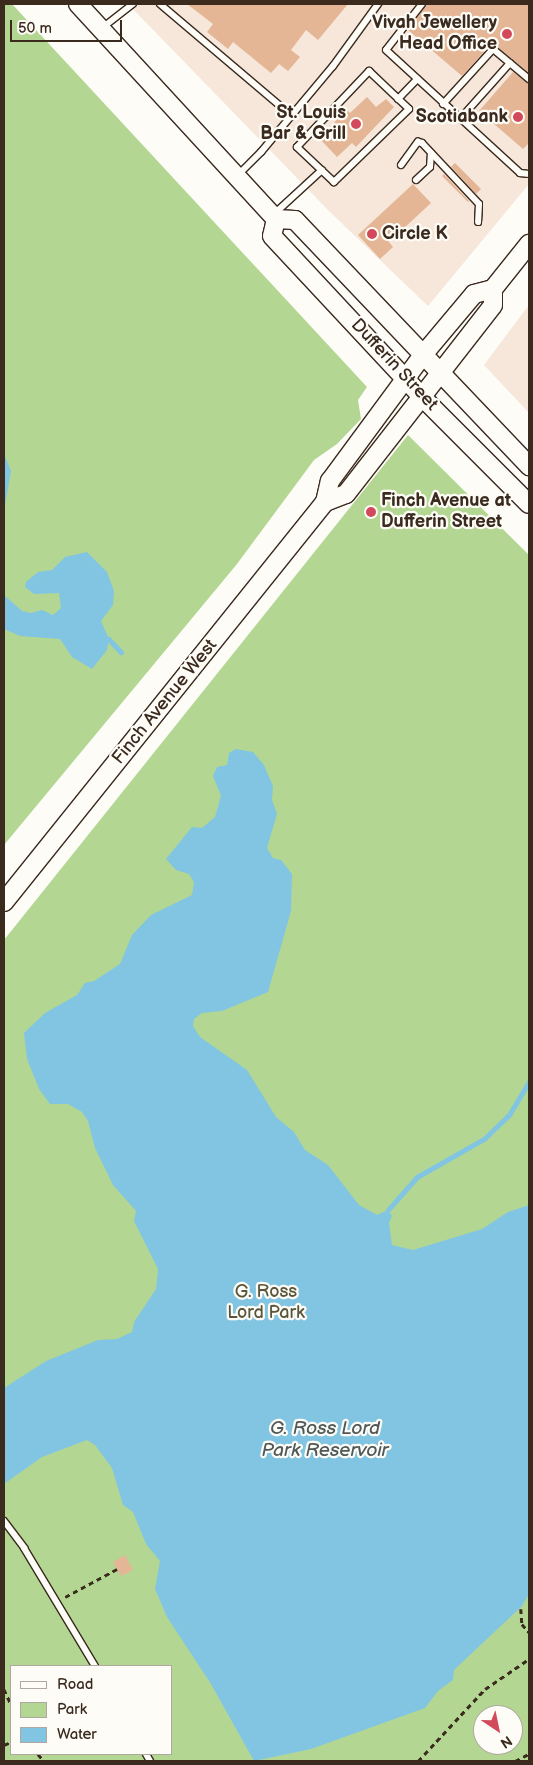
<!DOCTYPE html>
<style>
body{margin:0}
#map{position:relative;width:533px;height:1765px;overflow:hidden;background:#fdfcf7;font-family:"Balsamiq Sans",sans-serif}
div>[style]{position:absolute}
.built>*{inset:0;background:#f6e7da}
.green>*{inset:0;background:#b3d792}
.water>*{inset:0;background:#81c5e2}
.stream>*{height:4.5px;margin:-2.25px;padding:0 2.25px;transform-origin:2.25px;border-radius:2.25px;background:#81c5e2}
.building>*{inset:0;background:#e4b695}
.path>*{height:2.5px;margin-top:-1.25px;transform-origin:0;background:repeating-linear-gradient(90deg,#3b2a1e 0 5px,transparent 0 9px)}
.roads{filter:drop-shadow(1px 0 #3b2a1e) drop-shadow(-1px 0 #3b2a1e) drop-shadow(0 1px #3b2a1e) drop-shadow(0 -1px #3b2a1e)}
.lane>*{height:6px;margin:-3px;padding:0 3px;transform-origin:3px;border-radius:3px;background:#fdfcf7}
.secondary>*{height:18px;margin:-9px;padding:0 9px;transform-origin:9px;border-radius:9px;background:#fdfcf7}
.dots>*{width:14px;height:14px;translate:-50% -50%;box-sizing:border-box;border:2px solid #fdfcf7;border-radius:50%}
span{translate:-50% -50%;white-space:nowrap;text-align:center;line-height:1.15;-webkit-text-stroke:4.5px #fdfcf7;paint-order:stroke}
.poi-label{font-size:18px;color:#3b2a1e;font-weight:700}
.right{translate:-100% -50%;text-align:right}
.left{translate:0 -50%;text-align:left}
.street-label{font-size:18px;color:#3b2a1e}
.park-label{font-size:18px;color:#59553b}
.water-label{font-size:19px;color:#505859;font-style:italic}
.frame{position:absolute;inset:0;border:5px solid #3b2a1e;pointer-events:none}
.legend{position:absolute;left:10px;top:1665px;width:162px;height:90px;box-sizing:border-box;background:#fdfcf7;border:1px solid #afa8a0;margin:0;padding:6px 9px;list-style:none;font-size:15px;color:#3b2a1e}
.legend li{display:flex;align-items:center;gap:10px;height:25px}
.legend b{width:25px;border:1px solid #afa8a0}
.north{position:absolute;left:473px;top:1705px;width:50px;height:50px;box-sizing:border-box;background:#fdfcf7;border:1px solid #afa8a0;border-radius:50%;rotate:146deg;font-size:14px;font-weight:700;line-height:20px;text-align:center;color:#3b2a1e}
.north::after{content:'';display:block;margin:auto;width:18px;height:22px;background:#d1495b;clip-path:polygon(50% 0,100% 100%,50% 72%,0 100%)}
.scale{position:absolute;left:10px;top:20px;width:112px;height:22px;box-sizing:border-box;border:2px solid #3b2a1e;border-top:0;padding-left:6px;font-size:15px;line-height:18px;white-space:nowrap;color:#3b2a1e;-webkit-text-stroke:4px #fdfcf7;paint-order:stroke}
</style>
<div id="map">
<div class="built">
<div style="clip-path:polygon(128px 4px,529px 4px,529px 184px,428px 306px,329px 211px)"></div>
<div style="clip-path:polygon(529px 305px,529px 413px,484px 365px)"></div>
</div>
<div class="green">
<div style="clip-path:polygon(4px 4px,12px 4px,367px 387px,358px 400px,361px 419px,337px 444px,314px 460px,237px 564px,4px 845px)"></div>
<div style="clip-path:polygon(evenodd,408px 435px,529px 555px,529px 1761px,4px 1761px,4px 940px,408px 435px,11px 1666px,171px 1666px,171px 1754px,11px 1754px,11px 1666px,408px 435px,483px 1715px,513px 1715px,513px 1745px,483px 1745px,483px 1715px)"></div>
</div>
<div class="water">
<div style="clip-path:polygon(4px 454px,11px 471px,4px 511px)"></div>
<div style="clip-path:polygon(87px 552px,107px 572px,114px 591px,113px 605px,101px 621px,109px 639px,107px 650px,92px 669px,72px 657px,60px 639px,20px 636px,4px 629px,4px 595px,22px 611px,31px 613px,42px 610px,53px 615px,61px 608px,59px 593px,34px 594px,25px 587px,26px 582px,38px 572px,52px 570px,65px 557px)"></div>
<div style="clip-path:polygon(236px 749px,253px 752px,264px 765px,273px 786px,272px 800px,277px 814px,267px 848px,273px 858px,281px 860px,292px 874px,291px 911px,268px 992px,222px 1011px,202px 1013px,194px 1019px,193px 1026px,200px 1037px,247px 1070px,276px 1117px,294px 1132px,305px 1150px,328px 1165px,359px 1205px,377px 1215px,388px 1210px,392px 1216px,389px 1223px,392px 1245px,413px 1250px,482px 1229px,508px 1212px,529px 1205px,529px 1594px,522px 1606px,454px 1670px,453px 1680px,438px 1691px,425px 1708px,311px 1749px,254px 1761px,211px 1684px,167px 1617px,155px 1589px,160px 1561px,146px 1544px,133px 1512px,123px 1505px,112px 1468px,95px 1445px,87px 1440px,42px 1457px,4px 1484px,4px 1388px,46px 1361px,98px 1340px,117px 1339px,132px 1332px,134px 1322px,156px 1289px,158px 1269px,134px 1221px,136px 1211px,113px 1185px,95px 1148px,88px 1121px,82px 1112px,68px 1104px,50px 1104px,39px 1089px,27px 1059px,24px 1033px,45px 1013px,77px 995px,85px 983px,94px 981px,120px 964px,132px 935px,151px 915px,192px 895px,194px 882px,189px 874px,176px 870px,166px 859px,192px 827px,202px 828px,215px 817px,221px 796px,213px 776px,217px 767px,227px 765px,229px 753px)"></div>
</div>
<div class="stream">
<div style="left:103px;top:639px;width:6px"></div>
<div style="left:109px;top:639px;width:18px;rotate:47deg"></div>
<div style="left:388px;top:1210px;width:44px;rotate:-48.7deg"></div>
<div style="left:417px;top:1177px;width:77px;rotate:-29.6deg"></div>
<div style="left:484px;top:1139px;width:35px;rotate:-44deg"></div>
<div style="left:509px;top:1115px;width:39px;rotate:-59deg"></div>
</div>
<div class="building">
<div style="clip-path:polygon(187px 4px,348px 4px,318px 40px,306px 30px,291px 50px,300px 57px,288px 71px,279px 64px,271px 73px,233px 42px,228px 49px,207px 32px,213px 24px)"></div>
<div style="clip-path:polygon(427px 4px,529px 4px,529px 73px,492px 43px,462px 76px,408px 30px)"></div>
<div style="clip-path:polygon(513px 72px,529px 84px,529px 143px,523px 149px,479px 111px)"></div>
<div style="clip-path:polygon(367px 97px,376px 107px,386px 99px,394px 107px,356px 147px,352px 143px,337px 157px,320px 139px,346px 109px,350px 113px)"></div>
<div style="clip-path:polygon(455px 163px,481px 189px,476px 194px,451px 167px)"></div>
<div style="clip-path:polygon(444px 174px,469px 201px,468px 202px,442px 176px)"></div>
<div style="clip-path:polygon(413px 184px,431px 203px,389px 242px,393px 247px,380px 259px,358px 235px)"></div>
<div style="clip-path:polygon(125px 1555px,133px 1570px,121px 1576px,113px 1562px)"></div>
</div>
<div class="path">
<div style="left:65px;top:1597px;width:59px;rotate:-28.3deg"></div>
<div style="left:521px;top:1609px;width:15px;rotate:86deg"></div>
<div style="left:522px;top:1624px;width:11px;rotate:49deg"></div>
<div style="left:4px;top:1689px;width:17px;rotate:65deg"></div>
<div style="left:4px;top:1745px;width:8px;rotate:-23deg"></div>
<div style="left:38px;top:1754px;width:9px;rotate:49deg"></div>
<div style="left:390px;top:1761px;width:19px"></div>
<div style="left:418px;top:1761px;width:98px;rotate:-47.1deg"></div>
<div style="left:485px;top:1689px;width:53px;rotate:-34.3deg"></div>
<div style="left:515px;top:1761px;width:16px;rotate:-27deg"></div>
</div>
<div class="roads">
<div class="lane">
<div style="left:160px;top:4px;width:172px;rotate:40.3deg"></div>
<div style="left:422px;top:4px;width:58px;rotate:128deg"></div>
<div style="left:386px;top:50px;width:182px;rotate:42.5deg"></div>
<div style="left:520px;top:173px;width:9px;rotate:6deg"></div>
<div style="left:102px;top:28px;width:39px;rotate:-38deg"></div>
<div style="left:369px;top:71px;width:55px;rotate:43.5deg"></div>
<div style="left:409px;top:109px;width:105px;rotate:135.8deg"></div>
<div style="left:334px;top:182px;width:51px;rotate:-136.6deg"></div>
<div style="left:297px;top:147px;width:105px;rotate:-46.5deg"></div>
<div style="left:398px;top:99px;width:28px;rotate:-46deg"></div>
<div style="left:443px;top:104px;width:74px;rotate:-47.7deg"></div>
<div style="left:493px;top:49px;width:47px;rotate:39.8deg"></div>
<div style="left:460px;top:119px;width:75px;rotate:-48.2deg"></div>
<div style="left:401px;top:165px;width:29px;rotate:-54deg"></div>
<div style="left:418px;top:142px;width:4px;rotate:14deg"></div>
<div style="left:422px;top:143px;width:83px;rotate:46.9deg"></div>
<div style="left:479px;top:204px;width:18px;rotate:93deg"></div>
<div style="left:238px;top:175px;width:33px;rotate:-45deg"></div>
<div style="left:261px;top:152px;width:112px;rotate:-50.1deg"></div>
<div style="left:333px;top:66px;width:77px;rotate:-54deg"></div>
<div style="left:416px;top:180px;width:19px;rotate:-43deg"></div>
<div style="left:430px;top:167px;width:14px;rotate:-86deg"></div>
<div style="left:274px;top:214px;width:65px;rotate:-42.5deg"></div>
<div style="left:4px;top:1521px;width:34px;rotate:53deg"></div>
<div style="left:24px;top:1548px;width:138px;rotate:59deg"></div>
<div style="left:146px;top:1754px;width:8px;rotate:60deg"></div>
</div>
<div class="secondary">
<div style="left:78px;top:4px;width:292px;rotate:47.4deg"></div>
<div style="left:276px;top:219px;width:19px;rotate:3deg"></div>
<div style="left:295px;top:220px;width:340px;rotate:46.4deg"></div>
<div style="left:276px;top:219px;width:17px;rotate:103deg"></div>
<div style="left:272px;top:236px;width:220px;rotate:47deg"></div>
<div style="left:422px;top:397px;width:151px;rotate:45deg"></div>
<div style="left:325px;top:502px;width:22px;rotate:-21deg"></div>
<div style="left:346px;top:494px;width:239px;rotate:-52.1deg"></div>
<div style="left:493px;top:305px;width:16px;rotate:-90deg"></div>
<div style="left:4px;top:902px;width:513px;rotate:-51.25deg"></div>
<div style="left:325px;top:502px;width:22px;rotate:-77deg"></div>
<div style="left:330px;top:481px;width:155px;rotate:-53.6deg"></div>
<div style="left:422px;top:356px;width:81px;rotate:-50deg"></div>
<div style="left:474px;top:294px;width:20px;rotate:-15deg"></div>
<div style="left:493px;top:289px;width:58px;rotate:-51.3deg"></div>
</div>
</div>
<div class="dots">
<div style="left:507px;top:34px;background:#d1495b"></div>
<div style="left:518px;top:117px;background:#d1495b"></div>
<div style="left:356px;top:124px;background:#d1495b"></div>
<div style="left:372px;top:234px;background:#d1495b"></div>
<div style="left:371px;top:512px;background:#d1495b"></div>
</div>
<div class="poi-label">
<span class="right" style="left:497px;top:34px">Vivah Jewellery<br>Head Office</span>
<span class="right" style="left:346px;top:124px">St. Louis<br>Bar &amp; Grill</span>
<span class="right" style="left:508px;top:117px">Scotiabank</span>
<span class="left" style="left:382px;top:234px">Circle K</span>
<span class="left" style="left:381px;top:512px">Finch Avenue at<br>Dufferin Street</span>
</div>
<div class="street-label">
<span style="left:394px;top:365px;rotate:47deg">Dufferin Street</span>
<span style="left:165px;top:702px;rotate:-51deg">Finch Avenue West</span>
</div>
<div class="park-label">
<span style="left:266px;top:1303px">G. Ross<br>Lord Park</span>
</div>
<div class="water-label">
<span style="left:325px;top:1440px">G. Ross Lord<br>Park Reservoir</span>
</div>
<div class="frame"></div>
<ul class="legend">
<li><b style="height:6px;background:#fdfcf7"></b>Road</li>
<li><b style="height:14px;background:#b3d792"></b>Park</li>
<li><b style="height:14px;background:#81c5e2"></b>Water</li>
</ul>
<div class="north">N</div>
<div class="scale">50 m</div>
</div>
